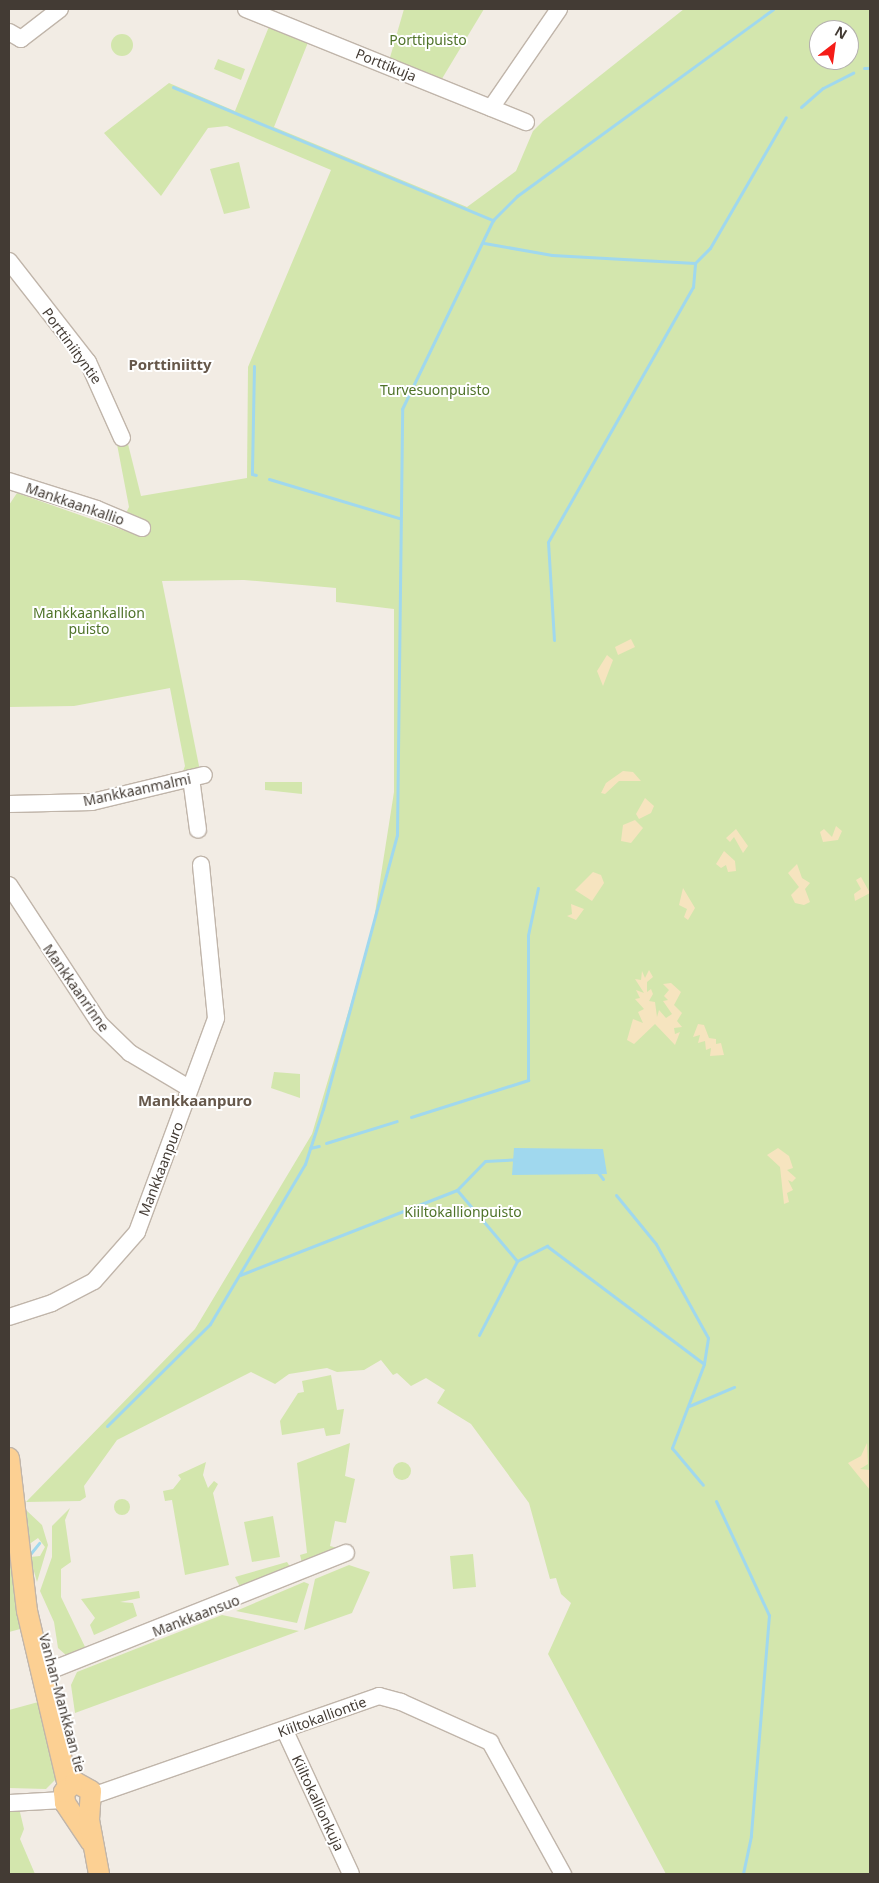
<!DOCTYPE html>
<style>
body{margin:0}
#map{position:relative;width:879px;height:1883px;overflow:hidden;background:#f2ece4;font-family:"Noto Sans",sans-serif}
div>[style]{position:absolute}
.green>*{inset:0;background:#d3e6ad}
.round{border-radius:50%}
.sand>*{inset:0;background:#f6e4bf}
.water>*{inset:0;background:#a0d8ee}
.stream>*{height:3px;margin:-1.5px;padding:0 1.5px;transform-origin:1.5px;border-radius:1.5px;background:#a0d8ee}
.roads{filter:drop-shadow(1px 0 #c0b5aa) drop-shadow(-1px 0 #c0b5aa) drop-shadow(0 1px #c0b5aa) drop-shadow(0 -1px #c0b5aa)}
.minor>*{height:16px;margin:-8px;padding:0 8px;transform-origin:8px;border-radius:8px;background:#fff}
.major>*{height:20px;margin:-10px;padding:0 10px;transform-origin:10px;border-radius:10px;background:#fcd093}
span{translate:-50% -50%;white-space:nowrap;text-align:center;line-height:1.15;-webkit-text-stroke:4px #fff;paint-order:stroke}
.park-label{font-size:14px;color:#4f7329}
.street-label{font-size:14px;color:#433b34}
.neighbourhood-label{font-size:15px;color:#66584b;font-weight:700}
.frame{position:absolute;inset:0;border:10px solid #433b34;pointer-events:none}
.north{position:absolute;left:809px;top:20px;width:50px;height:50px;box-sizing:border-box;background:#fff;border:1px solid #b4b1ae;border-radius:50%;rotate:30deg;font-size:14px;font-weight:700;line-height:20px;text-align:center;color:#433b34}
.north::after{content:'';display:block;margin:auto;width:18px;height:22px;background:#f51c17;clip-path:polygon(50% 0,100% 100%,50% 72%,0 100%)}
</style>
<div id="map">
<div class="green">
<div style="clip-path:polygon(404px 9px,484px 9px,440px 82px,389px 61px)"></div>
<div style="clip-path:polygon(evenodd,684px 9px,870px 9px,870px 1874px,666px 1874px,548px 1654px,571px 1603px,561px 1594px,556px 1578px,550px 1579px,529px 1503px,471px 1424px,437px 1403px,445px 1390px,426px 1378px,411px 1386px,397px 1373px,393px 1375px,381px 1360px,364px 1370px,337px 1372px,327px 1368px,289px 1374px,275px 1384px,251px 1372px,117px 1440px,84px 1486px,86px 1497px,80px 1501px,26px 1502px,195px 1329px,312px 1134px,372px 932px,394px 792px,394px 609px,336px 602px,336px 588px,244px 580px,162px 581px,200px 771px,182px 774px,185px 766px,170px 688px,74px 706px,9px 707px,9px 505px,17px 493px,134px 534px,125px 515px,129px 507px,116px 439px,126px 436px,141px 496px,247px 478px,248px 367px,331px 170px,227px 126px,208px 128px,161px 196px,104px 133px,169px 83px,235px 111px,270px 24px,309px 40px,274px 127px,467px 207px,516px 171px,533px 131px,543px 121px,684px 9px,819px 30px,849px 30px,849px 60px,819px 60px,819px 30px)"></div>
<div class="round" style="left:111px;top:34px;width:22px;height:22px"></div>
<div style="clip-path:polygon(218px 59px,245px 69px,241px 80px,214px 69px)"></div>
<div style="clip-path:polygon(239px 162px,250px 208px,224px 214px,210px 169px)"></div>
<div style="clip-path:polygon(265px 782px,302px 782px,302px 794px,265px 790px)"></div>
<div style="clip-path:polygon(274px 1072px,300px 1074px,300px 1098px,271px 1088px)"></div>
<div style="clip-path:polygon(331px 1375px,337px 1410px,344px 1409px,340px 1434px,326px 1436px,324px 1428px,282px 1435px,280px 1421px,298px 1393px,304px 1392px,302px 1381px)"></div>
<div style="clip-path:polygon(350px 1443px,345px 1476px,355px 1479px,346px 1523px,335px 1521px,330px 1546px,341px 1549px,302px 1563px,300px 1555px,307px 1553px,297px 1463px)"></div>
<div class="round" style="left:393px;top:1462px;width:18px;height:18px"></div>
<div style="clip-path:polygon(206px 1462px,203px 1475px,208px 1488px,214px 1481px,218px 1484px,213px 1493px,229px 1565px,185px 1575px,172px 1500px,165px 1501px,163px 1491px,173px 1489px,181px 1479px,178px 1475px)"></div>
<div class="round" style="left:114px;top:1499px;width:16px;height:16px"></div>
<div style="clip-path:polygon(70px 1508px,65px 1520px,71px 1562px,61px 1569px,61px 1597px,87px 1651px,67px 1656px,58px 1648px,54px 1622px,40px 1591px,52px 1557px,52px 1526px)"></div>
<div style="clip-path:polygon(26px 1510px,42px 1525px,48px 1545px,37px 1582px,30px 1557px,40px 1556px,45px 1547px,38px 1538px,28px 1545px)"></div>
<div style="clip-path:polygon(273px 1516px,280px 1557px,252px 1562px,244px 1522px)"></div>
<div style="clip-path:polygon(9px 1551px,24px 1628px,9px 1632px)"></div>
<div style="clip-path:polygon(473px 1554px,476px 1587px,453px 1589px,450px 1556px)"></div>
<div style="clip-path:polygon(287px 1562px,292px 1570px,240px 1587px,235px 1577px)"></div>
<div style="clip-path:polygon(349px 1565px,370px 1572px,352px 1613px,304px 1630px,315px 1579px)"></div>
<div style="clip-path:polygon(304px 1582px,309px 1584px,297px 1623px,236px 1611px)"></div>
<div style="clip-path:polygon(139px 1591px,140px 1598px,120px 1602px,133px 1603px,137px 1616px,94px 1635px,90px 1625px,95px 1618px,81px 1599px)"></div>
<div style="clip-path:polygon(222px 1615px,299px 1631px,75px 1713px,71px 1685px,77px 1672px)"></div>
<div style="clip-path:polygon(42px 1701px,57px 1778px,46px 1789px,9px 1788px,9px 1710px)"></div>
<div style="clip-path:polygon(9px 1808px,19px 1808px,24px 1829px,20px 1839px,35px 1874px,9px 1874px)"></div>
</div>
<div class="sand">
<div style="clip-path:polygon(631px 639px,635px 647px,618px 655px,615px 647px)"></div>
<div style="clip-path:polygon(607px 655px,613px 660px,603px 686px,597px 671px)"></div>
<div style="clip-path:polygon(623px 771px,633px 772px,641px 781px,619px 781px,605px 794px,601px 793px,606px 783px)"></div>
<div style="clip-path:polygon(645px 798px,654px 806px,651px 813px,639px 819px,636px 814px)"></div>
<div style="clip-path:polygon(635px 820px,643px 828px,631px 843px,621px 841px,623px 825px)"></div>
<div style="clip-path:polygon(836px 826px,842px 831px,838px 840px,823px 842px,820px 832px,824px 829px,832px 837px)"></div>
<div style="clip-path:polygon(736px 829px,748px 846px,743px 853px,734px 837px,730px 842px,726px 838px)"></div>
<div style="clip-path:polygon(724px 851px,735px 861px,736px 871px,728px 872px,726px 865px,721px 868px,716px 864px)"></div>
<div style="clip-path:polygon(797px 864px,802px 878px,810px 883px,805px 889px,810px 902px,804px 905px,795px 903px,791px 895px,799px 887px,788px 873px)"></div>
<div style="clip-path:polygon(593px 872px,601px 875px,604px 883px,592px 901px,575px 890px)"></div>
<div style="clip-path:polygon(861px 877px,870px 893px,855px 901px,854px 894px,861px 889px,856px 880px)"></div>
<div style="clip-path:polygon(683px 888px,695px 908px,688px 920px,684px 917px,687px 909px,679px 905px)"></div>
<div style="clip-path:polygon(571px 904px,584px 909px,576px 920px,567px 916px,572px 914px)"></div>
<div style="clip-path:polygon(649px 970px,653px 977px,647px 982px,647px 992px,651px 989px,653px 994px,649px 1001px,655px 1002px,657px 1017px,659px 1010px,666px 1018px,672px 1014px,663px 1001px,668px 1000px,664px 996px,669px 990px,663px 984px,671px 983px,681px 992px,674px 1005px,682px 1013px,677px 1021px,682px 1027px,674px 1028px,675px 1034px,680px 1032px,675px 1045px,655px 1024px,634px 1044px,627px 1040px,633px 1019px,643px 1023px,638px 1012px,644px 1009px,635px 999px,640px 998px,636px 990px,644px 993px,635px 979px,641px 980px,642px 971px,645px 978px)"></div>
<div style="clip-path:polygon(698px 1024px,704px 1025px,709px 1038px,716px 1039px,716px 1044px,721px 1043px,724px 1055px,710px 1056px,711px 1048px,706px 1050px,705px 1041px,698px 1043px,700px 1035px,693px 1037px)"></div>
<div style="clip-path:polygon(778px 1148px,789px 1156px,793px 1168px,787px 1170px,796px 1178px,792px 1182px,788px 1180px,793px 1190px,787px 1193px,789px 1202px,784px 1204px,780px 1167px,767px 1155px)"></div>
<div style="clip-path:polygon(867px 1443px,868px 1464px,860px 1469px,870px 1470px,870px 1490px,848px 1463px,861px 1456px)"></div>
</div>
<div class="water">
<div style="clip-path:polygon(514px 1148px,603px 1149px,607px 1174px,512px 1175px)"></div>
</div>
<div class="stream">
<div style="left:864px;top:68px;width:6px"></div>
<div style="left:173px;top:87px;width:347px;rotate:22.6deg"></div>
<div style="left:801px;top:107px;width:29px;rotate:-41deg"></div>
<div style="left:823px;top:88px;width:34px;rotate:-27deg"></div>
<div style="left:484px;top:243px;width:69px;rotate:10deg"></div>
<div style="left:552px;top:255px;width:143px;rotate:3.2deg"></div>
<div style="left:695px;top:263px;width:21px;rotate:-45deg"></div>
<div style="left:710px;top:248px;width:151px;rotate:-59.9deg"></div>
<div style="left:254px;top:366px;width:108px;rotate:91.1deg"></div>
<div style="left:252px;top:474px;width:4px;rotate:14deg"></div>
<div style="left:269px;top:479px;width:136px;rotate:16.7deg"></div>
<div style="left:554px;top:640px;width:98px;rotate:-93.5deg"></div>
<div style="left:548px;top:542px;width:293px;rotate:-60.4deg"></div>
<div style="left:693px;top:287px;width:24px;rotate:-85deg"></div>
<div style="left:411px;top:1117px;width:123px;rotate:-17.5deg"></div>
<div style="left:528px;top:1080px;width:145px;rotate:-90deg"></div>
<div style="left:528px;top:935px;width:48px;rotate:-78deg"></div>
<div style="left:326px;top:1143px;width:74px;rotate:-17.2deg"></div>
<div style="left:310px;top:1148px;width:9px;rotate:-13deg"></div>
<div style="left:597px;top:1171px;width:10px;rotate:53deg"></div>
<div style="left:457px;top:1190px;width:93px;rotate:49.8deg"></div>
<div style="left:517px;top:1261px;width:83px;rotate:117.2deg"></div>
<div style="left:616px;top:1195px;width:63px;rotate:50.8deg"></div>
<div style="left:656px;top:1244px;width:107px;rotate:61deg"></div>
<div style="left:708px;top:1338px;width:26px;rotate:99deg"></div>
<div style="left:704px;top:1364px;width:90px;rotate:110.9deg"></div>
<div style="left:672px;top:1448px;width:48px;rotate:50deg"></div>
<div style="left:517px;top:1261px;width:34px;rotate:-27deg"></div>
<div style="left:547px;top:1246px;width:196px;rotate:36.9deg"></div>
<div style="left:240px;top:1275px;width:233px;rotate:-21.4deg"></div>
<div style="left:457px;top:1190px;width:40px;rotate:-46deg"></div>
<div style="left:485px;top:1161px;width:33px;rotate:-3deg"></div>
<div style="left:689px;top:1406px;width:49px;rotate:-22.9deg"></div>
<div style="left:107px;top:1426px;width:145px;rotate:-44.7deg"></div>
<div style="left:210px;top:1324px;width:186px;rotate:-59.3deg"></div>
<div style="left:305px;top:1164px;width:58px;rotate:-71.9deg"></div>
<div style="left:323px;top:1109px;width:284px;rotate:-74.9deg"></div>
<div style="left:397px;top:835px;width:426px;rotate:-89.3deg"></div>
<div style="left:402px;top:409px;width:210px;rotate:-64.3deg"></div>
<div style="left:493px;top:220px;width:34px;rotate:-45deg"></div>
<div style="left:517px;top:196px;width:317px;rotate:-36.1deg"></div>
<div style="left:716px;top:1501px;width:126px;rotate:65.1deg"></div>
<div style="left:769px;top:1615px;width:222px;rotate:94.7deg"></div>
<div style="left:751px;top:1836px;width:39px;rotate:102deg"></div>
<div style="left:31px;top:1553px;width:13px;rotate:-51deg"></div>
</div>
<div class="roads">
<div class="minor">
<div style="left:246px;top:9px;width:302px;rotate:22deg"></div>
<div style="left:9px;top:32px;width:14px;rotate:30deg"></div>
<div style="left:21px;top:39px;width:49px;rotate:-37.6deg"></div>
<div style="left:491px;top:108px;width:120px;rotate:-55.5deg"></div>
<div style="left:9px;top:261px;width:128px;rotate:52deg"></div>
<div style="left:88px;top:362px;width:83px;rotate:65.9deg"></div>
<div style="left:9px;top:481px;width:92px;rotate:17.7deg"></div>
<div style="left:97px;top:509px;width:49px;rotate:22.9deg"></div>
<div style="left:191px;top:778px;width:52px;rotate:82.3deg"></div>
<div style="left:9px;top:804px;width:83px;rotate:-1.4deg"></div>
<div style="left:92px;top:802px;width:115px;rotate:-13.6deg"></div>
<div style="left:9px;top:885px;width:166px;rotate:56.8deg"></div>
<div style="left:100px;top:1024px;width:42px;rotate:44deg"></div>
<div style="left:130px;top:1053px;width:69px;rotate:30.7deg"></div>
<div style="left:9px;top:1317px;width:45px;rotate:-18deg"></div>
<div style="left:52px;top:1303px;width:47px;rotate:-27.6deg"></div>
<div style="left:94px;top:1281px;width:65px;rotate:-48.7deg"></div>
<div style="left:137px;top:1232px;width:228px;rotate:-69.7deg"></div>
<div style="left:216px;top:1018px;width:154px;rotate:-95.6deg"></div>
<div style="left:44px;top:1673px;width:325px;rotate:-21.7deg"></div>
<div style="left:285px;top:1731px;width:157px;rotate:65.2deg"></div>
<div style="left:92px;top:1796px;width:304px;rotate:-19.2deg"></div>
<div style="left:379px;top:1696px;width:23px;rotate:15deg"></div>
<div style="left:401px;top:1702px;width:98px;rotate:24.2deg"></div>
<div style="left:490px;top:1742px;width:151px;rotate:61.1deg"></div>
<div style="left:9px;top:1803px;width:55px;rotate:-3.1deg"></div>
</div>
<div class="major">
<div style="left:9px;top:1458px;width:154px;rotate:83.3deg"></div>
<div style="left:27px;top:1611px;width:180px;rotate:76.8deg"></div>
<div style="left:91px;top:1842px;width:47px;rotate:-123.7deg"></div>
<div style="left:65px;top:1803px;width:11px;rotate:-95deg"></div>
<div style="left:64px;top:1792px;width:15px;rotate:-42deg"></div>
<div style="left:75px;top:1782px;width:18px;rotate:29deg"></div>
<div style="left:91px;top:1791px;width:29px;rotate:94deg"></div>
<div style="left:89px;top:1820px;width:55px;rotate:79.5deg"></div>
</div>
</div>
<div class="park-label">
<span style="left:428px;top:40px">Porttipuisto</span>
<span style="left:435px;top:390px">Turvesuonpuisto</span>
<span style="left:89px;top:621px">Mankkaankallion<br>puisto</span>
<span style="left:463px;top:1212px">Kiiltokallionpuisto</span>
</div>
<div class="street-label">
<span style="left:386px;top:65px;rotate:22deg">Porttikuja</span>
<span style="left:72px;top:346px;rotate:54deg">Porttiniityntie</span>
<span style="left:75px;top:504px;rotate:19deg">Mankkaankallio</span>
<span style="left:137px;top:790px;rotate:-12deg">Mankkaanmalmi</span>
<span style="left:76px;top:988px;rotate:55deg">Mankkaanrinne</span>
<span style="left:161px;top:1169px;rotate:-69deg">Mankkaanpuro</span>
<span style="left:196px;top:1616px;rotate:-21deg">Mankkaansuo</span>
<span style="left:62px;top:1703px;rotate:75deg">Vanhan-Mankkaan tie</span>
<span style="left:322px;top:1717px;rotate:-20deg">Kiiltokalliontie</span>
<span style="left:318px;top:1803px;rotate:65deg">Kiiltokallionkuja</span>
</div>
<div class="neighbourhood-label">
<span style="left:170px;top:365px">Porttiniitty</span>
<span style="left:195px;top:1101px">Mankkaanpuro</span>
</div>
<div class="frame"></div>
<div class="north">N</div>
</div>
